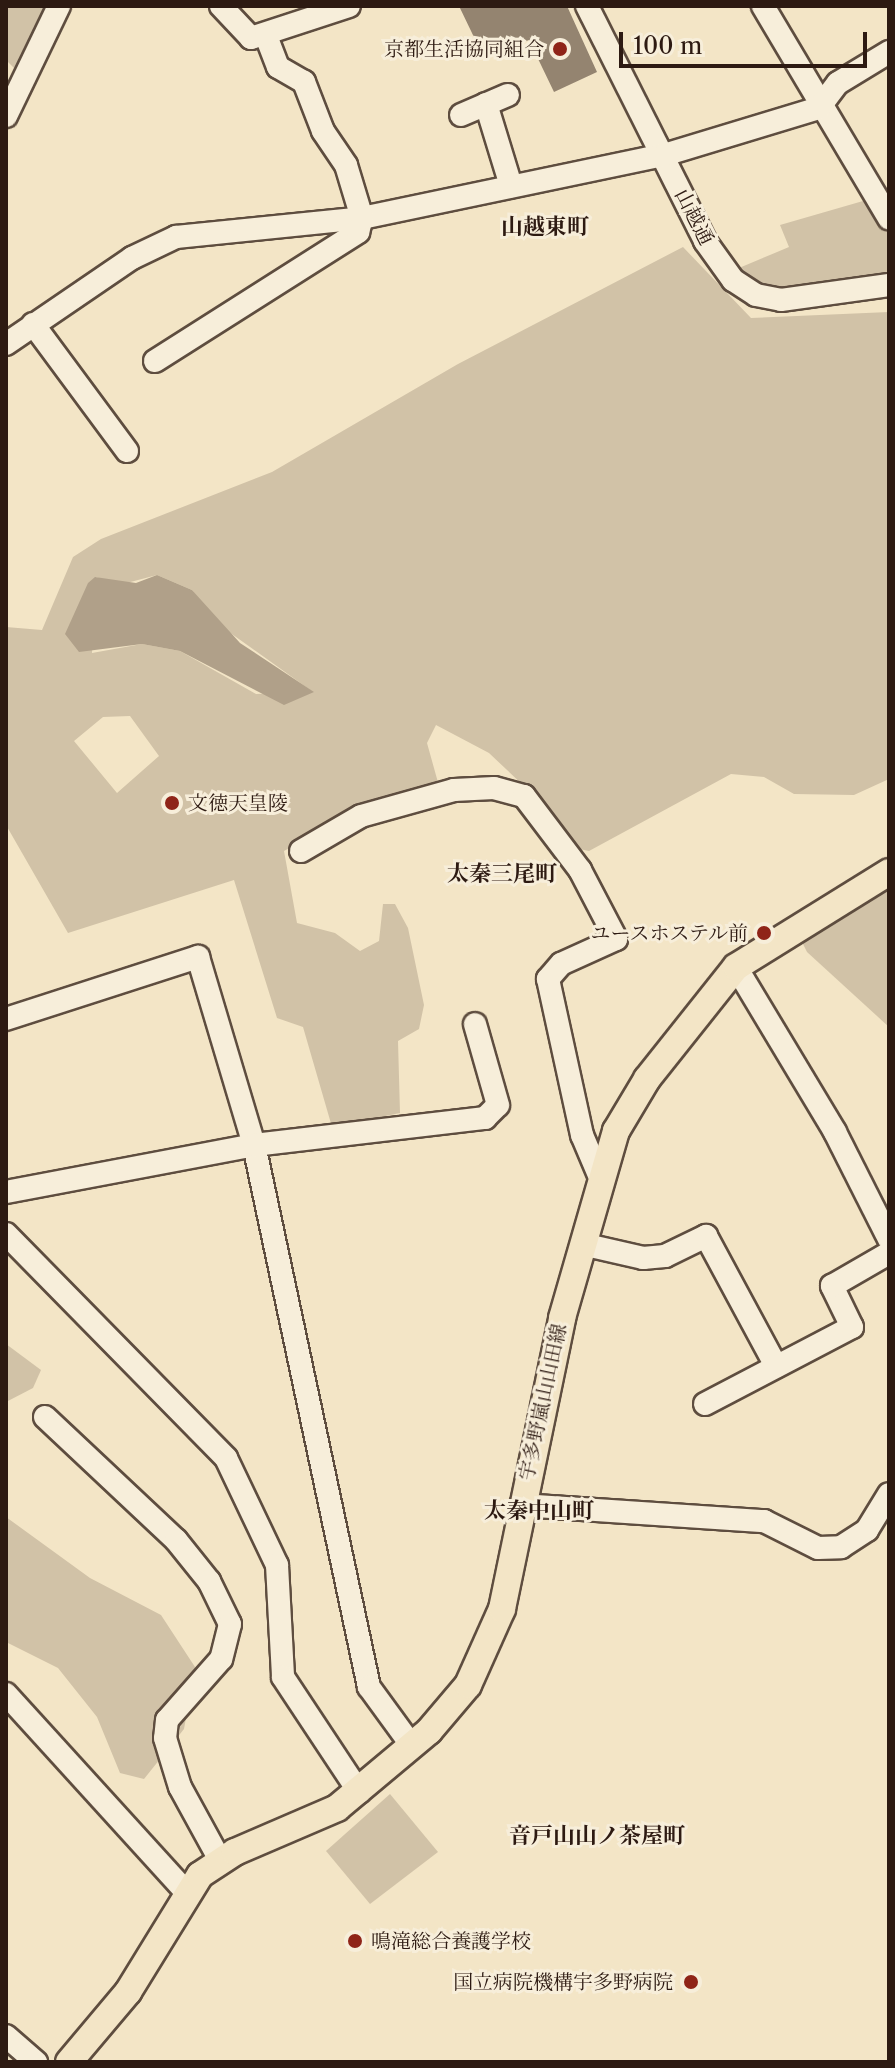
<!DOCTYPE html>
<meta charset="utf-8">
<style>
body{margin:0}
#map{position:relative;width:895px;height:2068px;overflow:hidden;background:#f3e5c6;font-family:"Libre Caslon Text","Noto Serif JP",serif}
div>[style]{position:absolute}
.green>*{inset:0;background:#d1c2a7}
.water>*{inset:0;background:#b0a089}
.building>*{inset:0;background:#948470}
.roads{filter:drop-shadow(2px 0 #5e4d3f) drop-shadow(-2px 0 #5e4d3f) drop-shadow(0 2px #5e4d3f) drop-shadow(0 -2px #5e4d3f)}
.minor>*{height:22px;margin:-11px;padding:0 11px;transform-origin:11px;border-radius:11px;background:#f7eeda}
.major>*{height:26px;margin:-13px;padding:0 13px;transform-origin:13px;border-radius:13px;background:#f3e5c6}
.dots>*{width:22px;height:22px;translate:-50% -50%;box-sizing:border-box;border:4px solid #f7eeda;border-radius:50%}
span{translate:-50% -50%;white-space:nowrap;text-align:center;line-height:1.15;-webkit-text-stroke:6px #f7eeda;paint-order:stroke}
.poi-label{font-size:20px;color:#2d1a12}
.right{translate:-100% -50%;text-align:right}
.left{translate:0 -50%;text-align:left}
.street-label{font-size:20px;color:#2d1a12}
.neighbourhood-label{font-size:22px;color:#2d1a12;font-weight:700}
.frame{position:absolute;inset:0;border:8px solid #2d1a12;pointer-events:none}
.scale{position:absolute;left:619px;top:32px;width:248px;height:36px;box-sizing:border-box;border:4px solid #2d1a12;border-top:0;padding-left:10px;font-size:24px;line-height:28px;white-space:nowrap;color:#2d1a12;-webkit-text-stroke:6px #f7eeda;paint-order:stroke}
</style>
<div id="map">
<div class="green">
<div style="clip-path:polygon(6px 6px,51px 6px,16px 70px,6px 60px)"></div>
<div style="clip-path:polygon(863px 201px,889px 225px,889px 273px,762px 289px,739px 268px,789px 247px,780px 225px)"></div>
<div style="clip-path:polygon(evenodd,683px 247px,751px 318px,889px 312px,889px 779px,854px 795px,794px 794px,764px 777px,731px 774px,589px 851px,569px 847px,526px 788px,489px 753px,436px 725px,427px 743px,439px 786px,346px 816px,284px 851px,297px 923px,335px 933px,360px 951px,379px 941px,383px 904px,395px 904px,408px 928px,424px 1005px,419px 1029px,398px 1041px,400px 1113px,332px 1127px,303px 1027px,277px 1018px,234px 880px,68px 933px,6px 825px,6px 627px,42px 630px,73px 557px,101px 539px,272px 472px,458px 364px,683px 247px,157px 575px,192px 590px,215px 622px,313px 692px,256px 694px,180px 651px,142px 644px,92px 653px,96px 577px,119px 585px,157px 575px,683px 247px,130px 716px,159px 756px,117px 793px,74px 741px,103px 717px,130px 716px)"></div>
<div style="clip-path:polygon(889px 883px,889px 1027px,807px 952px,800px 938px)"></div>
<div style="clip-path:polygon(6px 1344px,41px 1370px,33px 1388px,6px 1402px)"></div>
<div style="clip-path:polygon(6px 1517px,90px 1578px,161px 1615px,195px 1667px,184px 1729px,144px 1779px,120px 1773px,97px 1717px,58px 1668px,6px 1642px)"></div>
<div style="clip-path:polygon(390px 1794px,438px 1852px,370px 1904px,326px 1851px)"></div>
</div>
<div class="water">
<div style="clip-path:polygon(157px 575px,192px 590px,240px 643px,314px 692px,284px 705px,180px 651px,142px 644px,79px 652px,65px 634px,88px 583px,95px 577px,136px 583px)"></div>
</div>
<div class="building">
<div style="clip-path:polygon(459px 6px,567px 6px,597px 72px,554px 92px,529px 40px,484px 58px)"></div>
</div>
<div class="roads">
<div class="minor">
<div style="left:221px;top:6px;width:44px;rotate:46.8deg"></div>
<div style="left:251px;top:38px;width:103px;rotate:-18.1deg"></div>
<div style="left:587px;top:6px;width:263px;rotate:63.3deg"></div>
<div style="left:705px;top:241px;width:48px;rotate:54.3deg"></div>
<div style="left:733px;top:280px;width:27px;rotate:33deg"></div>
<div style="left:756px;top:295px;width:25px;rotate:11deg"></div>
<div style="left:781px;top:300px;width:109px;rotate:-7.9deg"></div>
<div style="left:763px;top:6px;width:247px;rotate:59.3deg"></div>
<div style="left:486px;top:104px;width:86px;rotate:73deg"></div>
<div style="left:461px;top:115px;width:51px;rotate:-23.1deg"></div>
<div style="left:6px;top:116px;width:122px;rotate:-64.3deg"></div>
<div style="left:33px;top:324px;width:158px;rotate:53.5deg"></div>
<div style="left:6px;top:344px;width:153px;rotate:-34.3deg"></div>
<div style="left:132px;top:258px;width:49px;rotate:-25.5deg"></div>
<div style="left:176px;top:237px;width:187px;rotate:-5.8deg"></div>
<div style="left:362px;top:218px;width:309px;rotate:-11.8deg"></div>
<div style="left:664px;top:155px;width:162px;rotate:-16.9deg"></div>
<div style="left:819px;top:108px;width:31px;rotate:-53deg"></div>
<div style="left:838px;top:83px;width:60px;rotate:-31.3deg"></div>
<div style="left:155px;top:361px;width:241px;rotate:-32.4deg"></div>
<div style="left:358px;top:232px;width:15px;rotate:-74deg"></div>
<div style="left:362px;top:218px;width:55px;rotate:-106.8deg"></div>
<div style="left:346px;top:165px;width:41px;rotate:-124.1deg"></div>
<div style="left:323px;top:131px;width:53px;rotate:-111.2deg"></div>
<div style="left:304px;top:82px;width:30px;rotate:-150deg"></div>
<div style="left:278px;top:67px;width:33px;rotate:-111deg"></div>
<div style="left:301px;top:851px;width:69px;rotate:-30.3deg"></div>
<div style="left:361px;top:816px;width:97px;rotate:-15.6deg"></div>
<div style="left:454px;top:790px;width:40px;rotate:-2.9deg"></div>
<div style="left:494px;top:788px;width:31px;rotate:15deg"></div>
<div style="left:524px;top:796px;width:93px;rotate:52.9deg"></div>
<div style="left:580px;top:870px;width:78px;rotate:62.4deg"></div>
<div style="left:616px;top:939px;width:60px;rotate:155.6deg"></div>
<div style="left:561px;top:964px;width:20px;rotate:131deg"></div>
<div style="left:548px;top:979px;width:160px;rotate:77.7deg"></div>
<div style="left:582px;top:1135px;width:43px;rotate:67deg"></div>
<div style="left:736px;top:967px;width:192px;rotate:59deg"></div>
<div style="left:835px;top:1132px;width:120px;rotate:63.2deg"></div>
<div style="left:6px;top:1019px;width:202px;rotate:-17.9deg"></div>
<div style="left:198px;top:957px;width:196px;rotate:73.4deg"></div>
<div style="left:254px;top:1145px;width:554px;rotate:78.02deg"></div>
<div style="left:369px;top:1687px;width:73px;rotate:53.9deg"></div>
<div style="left:6px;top:1192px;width:252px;rotate:-10.7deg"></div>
<div style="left:254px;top:1145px;width:233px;rotate:-6.7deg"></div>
<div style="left:485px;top:1118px;width:18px;rotate:-45deg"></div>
<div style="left:498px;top:1105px;width:84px;rotate:-105.9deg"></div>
<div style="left:6px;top:1234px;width:314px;rotate:45.5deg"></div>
<div style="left:226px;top:1458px;width:119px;rotate:64.5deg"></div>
<div style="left:277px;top:1565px;width:112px;rotate:86.9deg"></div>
<div style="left:283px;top:1677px;width:138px;rotate:56.5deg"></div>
<div style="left:582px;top:1244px;width:63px;rotate:12.9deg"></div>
<div style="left:643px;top:1258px;width:22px;rotate:-5deg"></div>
<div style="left:665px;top:1256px;width:46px;rotate:-26deg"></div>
<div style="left:706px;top:1236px;width:148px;rotate:61.7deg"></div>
<div style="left:705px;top:1404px;width:166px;rotate:-27.6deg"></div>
<div style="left:852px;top:1327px;width:46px;rotate:-116deg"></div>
<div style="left:832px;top:1286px;width:66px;rotate:-30.1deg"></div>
<div style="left:45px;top:1417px;width:180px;rotate:43.2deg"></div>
<div style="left:176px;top:1540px;width:53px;rotate:51.2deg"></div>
<div style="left:209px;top:1581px;width:48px;rotate:64deg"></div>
<div style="left:230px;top:1624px;width:36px;rotate:104deg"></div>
<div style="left:221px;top:1659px;width:81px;rotate:131.5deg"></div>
<div style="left:167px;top:1720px;width:18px;rotate:96deg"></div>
<div style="left:165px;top:1738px;width:51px;rotate:73deg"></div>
<div style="left:180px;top:1787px;width:83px;rotate:61.3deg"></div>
<div style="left:521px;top:1505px;width:244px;rotate:3.8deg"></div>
<div style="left:764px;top:1521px;width:60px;rotate:26.6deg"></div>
<div style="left:818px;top:1548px;width:23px;rotate:-2deg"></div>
<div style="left:841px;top:1547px;width:31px;rotate:-33deg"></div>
<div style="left:867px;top:1530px;width:42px;rotate:-58.6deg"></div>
<div style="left:6px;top:1694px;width:269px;rotate:47.7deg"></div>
<div style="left:6px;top:2036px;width:40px;rotate:41deg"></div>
</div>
<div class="major">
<div style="left:69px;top:2062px;width:92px;rotate:-49.9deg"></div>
<div style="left:128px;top:1992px;width:137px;rotate:-58.4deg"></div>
<div style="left:200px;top:1875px;width:42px;rotate:-33.3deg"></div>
<div style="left:235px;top:1852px;width:111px;rotate:-23.3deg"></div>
<div style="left:337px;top:1808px;width:120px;rotate:-39.9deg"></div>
<div style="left:429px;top:1731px;width:60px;rotate:-49.7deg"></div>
<div style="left:468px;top:1685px;width:83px;rotate:-65.9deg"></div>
<div style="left:502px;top:1609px;width:297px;rotate:-78.3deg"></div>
<div style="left:562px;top:1318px;width:195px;rotate:-73.9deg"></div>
<div style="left:616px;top:1131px;width:61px;rotate:-59.2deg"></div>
<div style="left:647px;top:1079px;width:143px;rotate:-51.5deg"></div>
<div style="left:736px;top:967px;width:180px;rotate:-31.8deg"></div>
</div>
</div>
<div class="dots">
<div style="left:560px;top:49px;background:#8f2418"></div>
<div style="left:172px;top:803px;background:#8f2418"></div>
<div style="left:764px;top:933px;background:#8f2418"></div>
<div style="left:355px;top:1941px;background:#8f2418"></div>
<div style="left:691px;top:1982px;background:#8f2418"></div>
</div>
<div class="poi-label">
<span class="right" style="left:544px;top:49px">京都生活協同組合</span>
<span class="left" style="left:188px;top:803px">文徳天皇陵</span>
<span class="right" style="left:748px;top:933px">ユースホステル前</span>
<span class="left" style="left:371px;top:1941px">鳴滝総合養護学校</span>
<span class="right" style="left:673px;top:1982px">国立病院機構宇多野病院</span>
</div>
<div class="street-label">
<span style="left:694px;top:217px;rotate:63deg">山越通</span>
<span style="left:543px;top:1402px;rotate:-78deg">宇多野嵐山山田線</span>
</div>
<div class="neighbourhood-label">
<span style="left:545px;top:227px">山越東町</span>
<span style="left:502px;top:874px">太秦三尾町</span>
<span style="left:539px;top:1511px">太秦中山町</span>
<span style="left:597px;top:1836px">音戸山山ノ茶屋町</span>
</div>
<div class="frame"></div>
<div class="scale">100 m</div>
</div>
